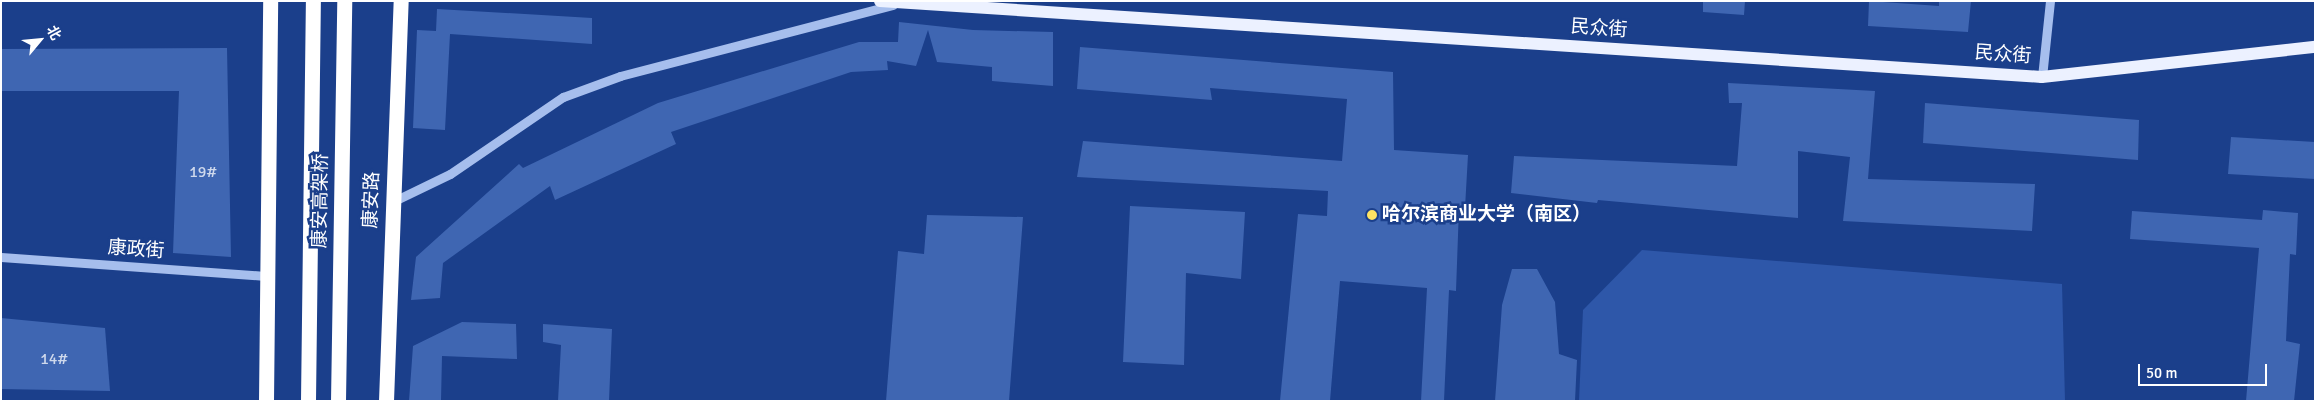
<!DOCTYPE html>
<meta charset="utf-8">
<style>
body{margin:0}
#map{position:relative;width:2316px;height:402px;overflow:hidden;background:#1b3f8b;font-family:Signika,"Noto Sans SC",sans-serif}
div>[style]{position:absolute}
.green>*{inset:0;background:#2e57a9}
.building>*{inset:0;background:#3f66b2}
.minor>*{height:9px;margin:-4.5px;padding:0 4.5px;transform-origin:4.5px;border-radius:4.5px;background:#a6beed}
.major>*{height:12px;margin:-6px;padding:0 6px;transform-origin:6px;border-radius:6px;background:#ecf1ff}
.highway>*{height:15px;margin:-7.5px;padding:0 7.5px;transform-origin:7.5px;border-radius:7.5px;background:#fff}
.dots>*{width:14px;height:14px;translate:-50% -50%;box-sizing:border-box;border:2px solid #1b3f8b;border-radius:50%}
span{translate:-50% -50%;white-space:nowrap;text-align:center;line-height:1.15;-webkit-text-stroke:5px #1b3f8b;paint-order:stroke}
.number-label{font-size:16px;color:#cfd9ec}
.number-label span{-webkit-text-stroke-width:0}
.street-label{font-size:19px;color:#fff}
.poi-label{font-size:19px;color:#fff;font-weight:700}
.left{translate:0 -50%;text-align:left}
.frame{position:absolute;inset:0;border:2px solid #fff;pointer-events:none}
.north{position:absolute;left:15px;top:15px;width:50px;height:50px;-webkit-text-stroke:4px #1b3f8b;paint-order:stroke;rotate:62deg;font-size:14px;font-weight:700;line-height:20px;text-align:center;color:#fff}
.north::after{content:'';display:block;margin:auto;width:18px;height:22px;background:#fff;clip-path:polygon(50% 0,100% 100%,50% 72%,0 100%)}
.scale{position:absolute;left:2138px;top:364px;width:129px;height:22px;box-sizing:border-box;border:2px solid #fff;border-top:0;padding-left:6px;font-size:15px;line-height:18px;white-space:nowrap;color:#fff;-webkit-text-stroke:4px #1b3f8b;paint-order:stroke}
</style>
<div id="map">
<div class="green">
<div style="clip-path:polygon(1642px 250px,2062px 284px,2065px 401px,1579px 401px,1583px 310px)"></div>
</div>
<div class="building">
<div style="clip-path:polygon(1703px 1px,1745px 1px,1744px 15px,1703px 12px)"></div>
<div style="clip-path:polygon(1869px 1px,1939px 6px,1939px 1px,1971px 1px,1968px 32px,1868px 26px)"></div>
<div style="clip-path:polygon(437px 9px,592px 18px,592px 44px,450px 34px,445px 130px,413px 128px,417px 30px,436px 31px)"></div>
<div style="clip-path:polygon(899px 22px,973px 30px,1053px 32px,1053px 86px,992px 81px,992px 67px,937px 62px,928px 30px,916px 66px,887px 61px,888px 70px,851px 72px,671px 132px,676px 144px,555px 200px,550px 186px,443px 263px,440px 298px,411px 300px,416px 257px,519px 164px,523px 168px,658px 103px,859px 42px,898px 42px)"></div>
<div style="clip-path:polygon(1080px 47px,1393px 72px,1394px 150px,1468px 155px,1465px 208px,1459px 208px,1456px 291px,1449px 290px,1444px 401px,1421px 401px,1427px 288px,1340px 281px,1330px 401px,1280px 401px,1298px 214px,1327px 216px,1328px 191px,1077px 177px,1083px 141px,1342px 161px,1347px 99px,1210px 88px,1212px 100px,1077px 89px)"></div>
<div style="clip-path:polygon(227px 48px,231px 257px,173px 253px,179px 91px,1px 91px,2px 49px)"></div>
<div style="clip-path:polygon(1728px 83px,1875px 91px,1868px 179px,2035px 184px,2032px 231px,1843px 221px,1850px 157px,1798px 151px,1798px 218px,1598px 200px,1597px 203px,1511px 193px,1514px 156px,1737px 166px,1742px 103px,1729px 103px)"></div>
<div style="clip-path:polygon(1925px 103px,2139px 120px,2138px 160px,1923px 143px)"></div>
<div style="clip-path:polygon(2231px 137px,2315px 142px,2315px 179px,2228px 174px)"></div>
<div style="clip-path:polygon(1130px 206px,1245px 212px,1241px 279px,1186px 273px,1184px 365px,1123px 362px)"></div>
<div style="clip-path:polygon(2263px 210px,2298px 213px,2296px 255px,2290px 254px,2286px 341px,2300px 344px,2294px 401px,2246px 401px,2259px 248px,2130px 239px,2132px 211px,2262px 220px)"></div>
<div style="clip-path:polygon(927px 215px,1023px 217px,1009px 401px,886px 401px,898px 251px,924px 254px)"></div>
<div style="clip-path:polygon(1512px 269px,1537px 269px,1555px 302px,1559px 354px,1577px 360px,1575px 401px,1495px 401px,1502px 305px)"></div>
<div style="clip-path:polygon(1px 318px,105px 328px,110px 391px,1px 389px)"></div>
<div style="clip-path:polygon(462px 322px,516px 324px,517px 359px,442px 356px,441px 401px,409px 401px,413px 346px)"></div>
<div style="clip-path:polygon(543px 324px,612px 329px,609px 401px,558px 401px,561px 345px,543px 342px)"></div>
</div>
<div class="minor">
<div style="left:2042px;top:77px;width:76px;rotate:-84deg"></div>
<div style="left:392px;top:202px;width:64px;rotate:-25.8deg"></div>
<div style="left:450px;top:174px;width:137px;rotate:-34.3deg"></div>
<div style="left:563px;top:97px;width:61px;rotate:-20.2deg"></div>
<div style="left:620px;top:76px;width:282px;rotate:-14.6deg"></div>
<div style="left:1px;top:257px;width:268px;rotate:4.1deg"></div>
</div>
<div class="major">
<div style="left:880px;top:1px;width:1164px;rotate:3.74deg"></div>
<div style="left:2042px;top:77px;width:275px;rotate:-6.3deg"></div>
</div>
<div class="highway">
<div style="left:266px;top:401px;width:400px;rotate:-89.4deg"></div>
<div style="left:308px;top:401px;width:400px;rotate:-89.3deg"></div>
<div style="left:338px;top:401px;width:400px;rotate:-89.1deg"></div>
<div style="left:386px;top:401px;width:400px;rotate:-87.9deg"></div>
</div>
<div class="dots">
<div style="left:1372px;top:215px;background:#fee363"></div>
</div>
<div class="number-label">
<span style="left:203px;top:172px">19#</span>
<span style="left:54px;top:359px">14#</span>
</div>
<div class="street-label">
<span style="left:1599px;top:29px;rotate:4deg">民众街</span>
<span style="left:2003px;top:55px;rotate:4deg">民众街</span>
<span style="left:372px;top:200px;rotate:-88deg">康安路</span>
<span style="left:321px;top:201px;rotate:-89deg">康安高架桥</span>
<span style="left:136px;top:250px;rotate:4deg">康政街</span>
</div>
<div class="poi-label">
<span class="left" style="left:1382px;top:215px">哈尔滨商业大学（南区）</span>
</div>
<div class="frame"></div>
<div class="north">北</div>
<div class="scale">50 m</div>
</div>
